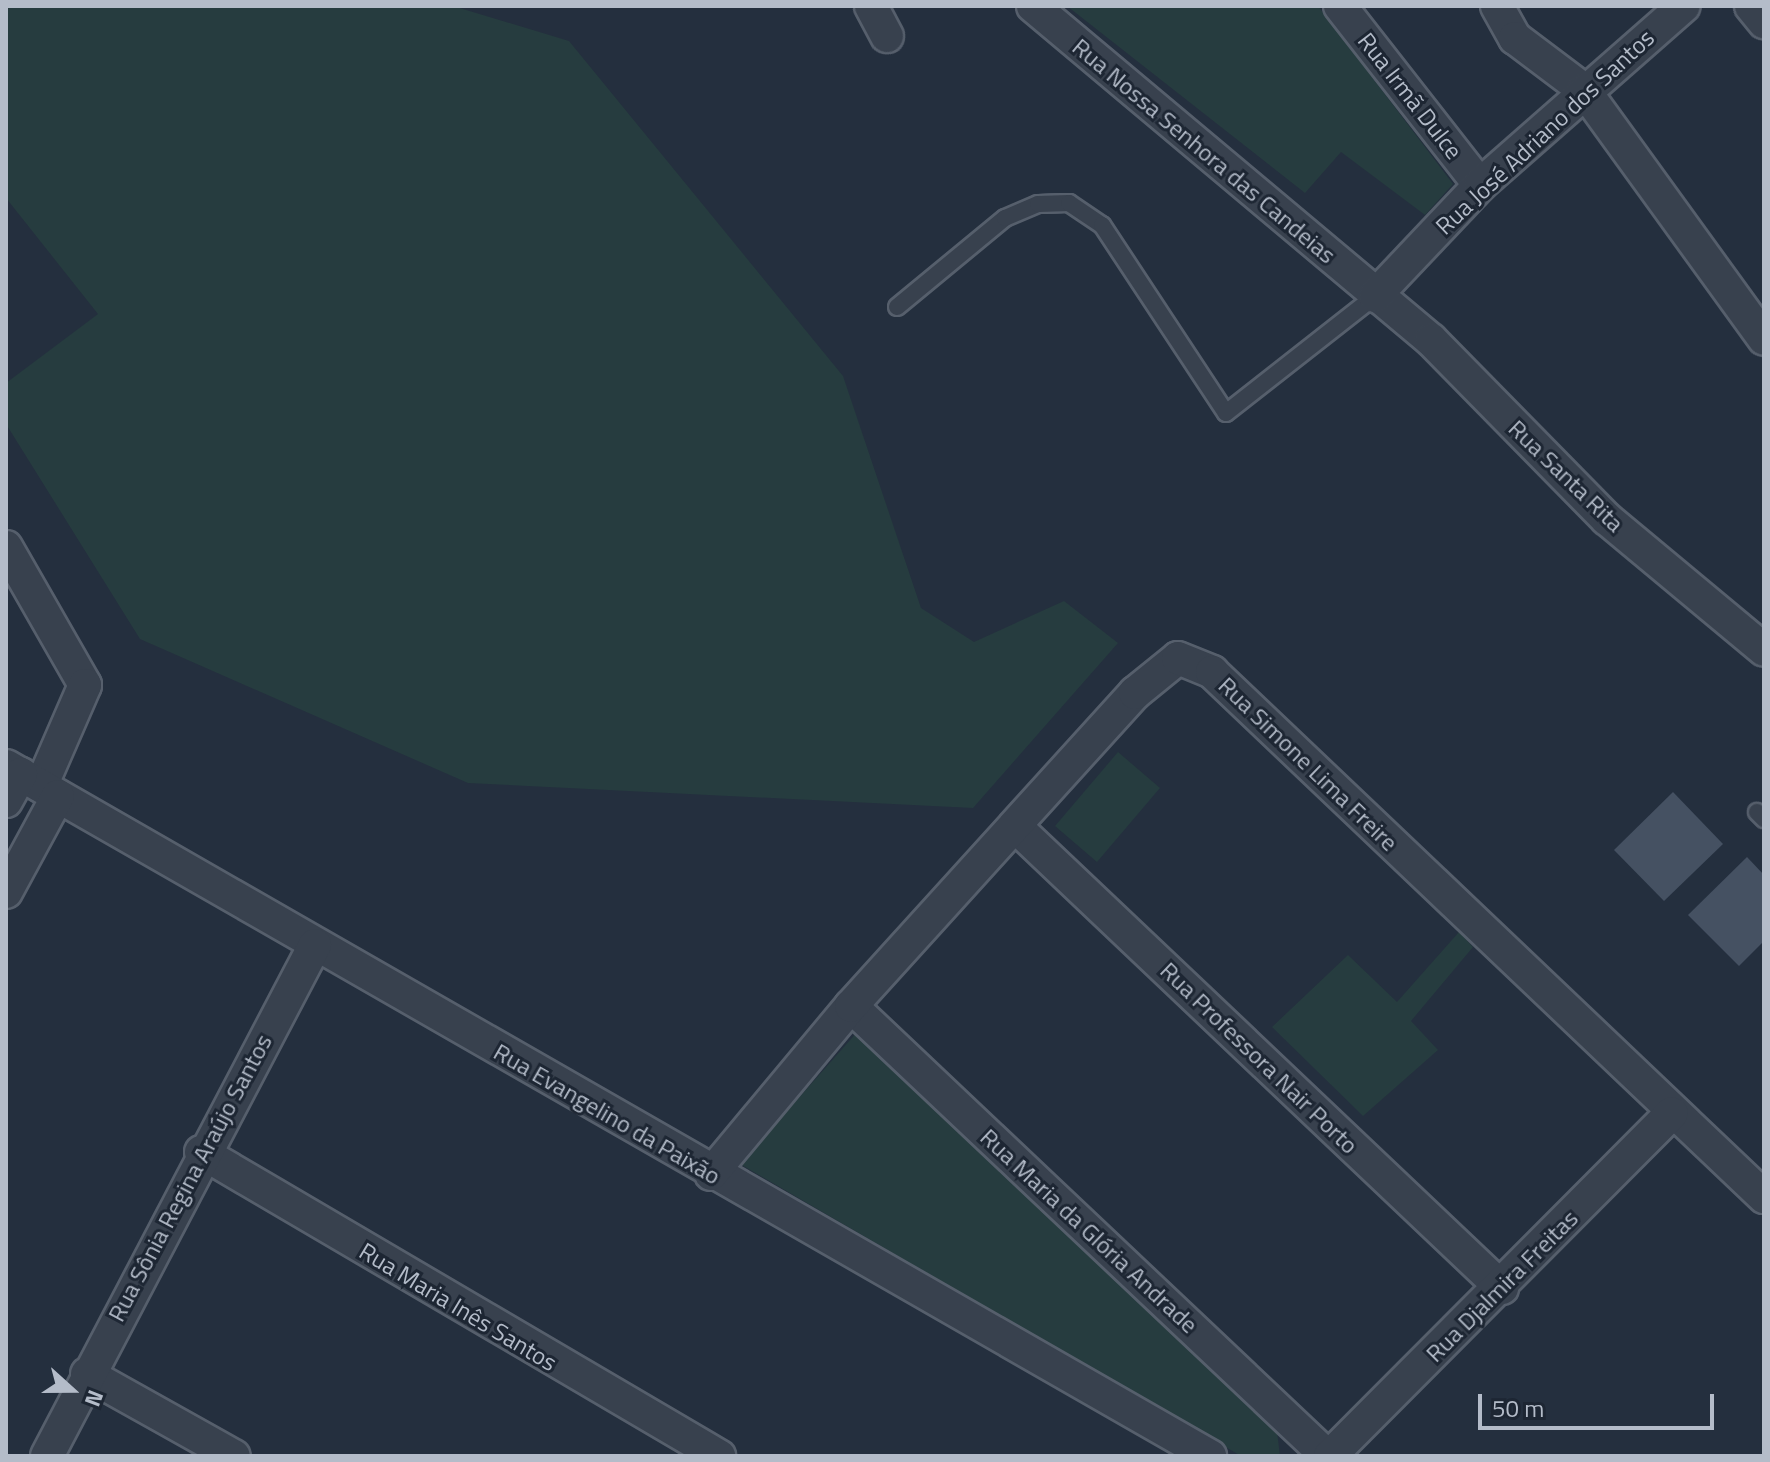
<!DOCTYPE html>
<meta charset="utf-8">
<style>
body{margin:0}
#map{position:relative;width:1770px;height:1462px;overflow:hidden;background:#242f3e;font-family:"Titillium Web",sans-serif}
div>[style]{position:absolute}
.green>*{inset:0;background:#263c3f}
.building>*{inset:0;background:#455162}
.roads{filter:drop-shadow(2px 0 #565f6c) drop-shadow(-2px 0 #565f6c) drop-shadow(0 2px #565f6c) drop-shadow(0 -2px #565f6c)}
.service>*{height:16px;margin:-8px;padding:0 8px;transform-origin:8px;border-radius:8px;background:#38414e}
.minor>*{height:32px;margin:-16px;padding:0 16px;transform-origin:16px;border-radius:16px;background:#38414e}
span{translate:-50% -50%;white-space:nowrap;text-align:center;line-height:1.15;-webkit-text-stroke:6px #1d2633;paint-order:stroke}
.street-label{font-size:24px;color:#b4bcc9}
.frame{position:absolute;inset:0;border:8px solid #b4bcc9;pointer-events:none}
.north{position:absolute;left:32px;top:1350px;width:80px;height:80px;-webkit-text-stroke:6px #1d2633;paint-order:stroke;rotate:111deg;font-size:22px;font-weight:700;line-height:32px;text-align:center;color:#b4bcc9}
.north::after{content:'';display:block;margin:auto;width:28px;height:36px;background:#b4bcc9;clip-path:polygon(50% 0,100% 100%,50% 72%,0 100%)}
.scale{position:absolute;left:1478px;top:1394px;width:236px;height:36px;box-sizing:border-box;border:4px solid #b4bcc9;border-top:0;padding-left:10px;font-size:24px;line-height:28px;white-space:nowrap;color:#b4bcc9;-webkit-text-stroke:6px #1d2633;paint-order:stroke}
</style>
<div id="map">
<div class="green">
<div style="clip-path:polygon(6px 6px,453px 6px,569px 41px,843px 376px,921px 608px,974px 642px,1064px 601px,1118px 643px,973px 808px,468px 783px,140px 639px,6px 424px,6px 383px,98px 314px,6px 198px)"></div>
<div style="clip-path:polygon(1067px 6px,1318px 6px,1453px 184px,1425px 215px,1341px 152px,1305px 193px)"></div>
<div style="clip-path:polygon(1118px 752px,1160px 788px,1097px 862px,1055px 826px)"></div>
<div style="clip-path:polygon(1459px 932px,1473px 947px,1411px 1021px,1438px 1050px,1363px 1116px,1272px 1027px,1348px 955px,1397px 1002px)"></div>
<div style="clip-path:polygon(859px 1030px,1276px 1423px,1280px 1456px,1241px 1456px,740px 1164px)"></div>
</div>
<div class="building">
<div style="clip-path:polygon(1673px 792px,1723px 844px,1664px 901px,1614px 850px)"></div>
<div style="clip-path:polygon(1747px 857px,1764px 875px,1764px 941px,1739px 966px,1688px 915px)"></div>
</div>
<div class="roads">
<div class="service">
<div style="left:897px;top:307px;width:140px;rotate:-39.5deg"></div>
<div style="left:1005px;top:218px;width:36px;rotate:-23deg"></div>
<div style="left:1038px;top:204px;width:31px;rotate:-2deg"></div>
<div style="left:1069px;top:203px;width:40px;rotate:34deg"></div>
<div style="left:1102px;top:225px;width:225px;rotate:56.6deg"></div>
<div style="left:1226px;top:413px;width:189px;rotate:-38.1deg"></div>
<div style="left:1757px;top:812px;width:10px;rotate:45deg"></div>
</div>
<div class="minor">
<div style="left:871px;top:6px;width:34px;rotate:62deg"></div>
<div style="left:1033px;top:6px;width:520px;rotate:40deg"></div>
<div style="left:1431px;top:340px;width:251px;rotate:45.5deg"></div>
<div style="left:1607px;top:519px;width:204px;rotate:39.8deg"></div>
<div style="left:1340px;top:6px;width:227px;rotate:52deg"></div>
<div style="left:1497px;top:6px;width:37px;rotate:61deg"></div>
<div style="left:1515px;top:38px;width:86px;rotate:37deg"></div>
<div style="left:1584px;top:90px;width:307px;rotate:54.1deg"></div>
<div style="left:1751px;top:6px;width:21px;rotate:51deg"></div>
<div style="left:1375px;top:296px;width:153px;rotate:-46.6deg"></div>
<div style="left:1480px;top:185px;width:271px;rotate:-41.3deg"></div>
<div style="left:6px;top:547px;width:159px;rotate:60.2deg"></div>
<div style="left:85px;top:685px;width:110px;rotate:113.5deg"></div>
<div style="left:6px;top:766px;width:1388px;rotate:29.82deg"></div>
<div style="left:6px;top:801px;width:31px;rotate:-61deg"></div>
<div style="left:1016px;top:827px;width:670px;rotate:43.49deg"></div>
<div style="left:6px;top:892px;width:109px;rotate:-61.6deg"></div>
<div style="left:851px;top:1006px;width:655px;rotate:43.39deg"></div>
<div style="left:201px;top:1152px;width:601px;rotate:30.41deg"></div>
<div style="left:711px;top:1174px;width:219px;rotate:-50.2deg"></div>
<div style="left:851px;top:1006px;width:423px;rotate:-47.8deg"></div>
<div style="left:1135px;top:693px;width:55px;rotate:-39.1deg"></div>
<div style="left:1178px;top:658px;width:37px;rotate:22deg"></div>
<div style="left:1212px;top:672px;width:762px;rotate:43.56deg"></div>
<div style="left:87px;top:1374px;width:168px;rotate:29.2deg"></div>
<div style="left:47px;top:1456px;width:577px;rotate:-62.32deg"></div>
<div style="left:1330px;top:1456px;width:484px;rotate:-45.1deg"></div>
</div>
</div>
<div class="street-label">
<span style="left:1410px;top:96px;rotate:52deg">Rua Irmã Dulce</span>
<span style="left:1545px;top:132px;rotate:-43deg">Rua José Adriano dos Santos</span>
<span style="left:1204px;top:151px;rotate:40deg">Rua Nossa Senhora das Candeias</span>
<span style="left:1566px;top:476px;rotate:44deg">Rua Santa Rita</span>
<span style="left:1308px;top:764px;rotate:44deg">Rua Simone Lima Freire</span>
<span style="left:1259px;top:1058px;rotate:44deg">Rua Professora Nair Porto</span>
<span style="left:607px;top:1114px;rotate:30deg">Rua Evangelino da Paixão</span>
<span style="left:190px;top:1178px;rotate:-62deg">Rua Sônia Regina Araújo Santos</span>
<span style="left:1089px;top:1231px;rotate:43deg">Rua Maria da Glória Andrade</span>
<span style="left:1502px;top:1286px;rotate:-45deg">Rua Djalmira Freitas</span>
<span style="left:458px;top:1307px;rotate:31deg">Rua Maria Inês Santos</span>
</div>
<div class="frame"></div>
<div class="north">N</div>
<div class="scale">50 m</div>
</div>
